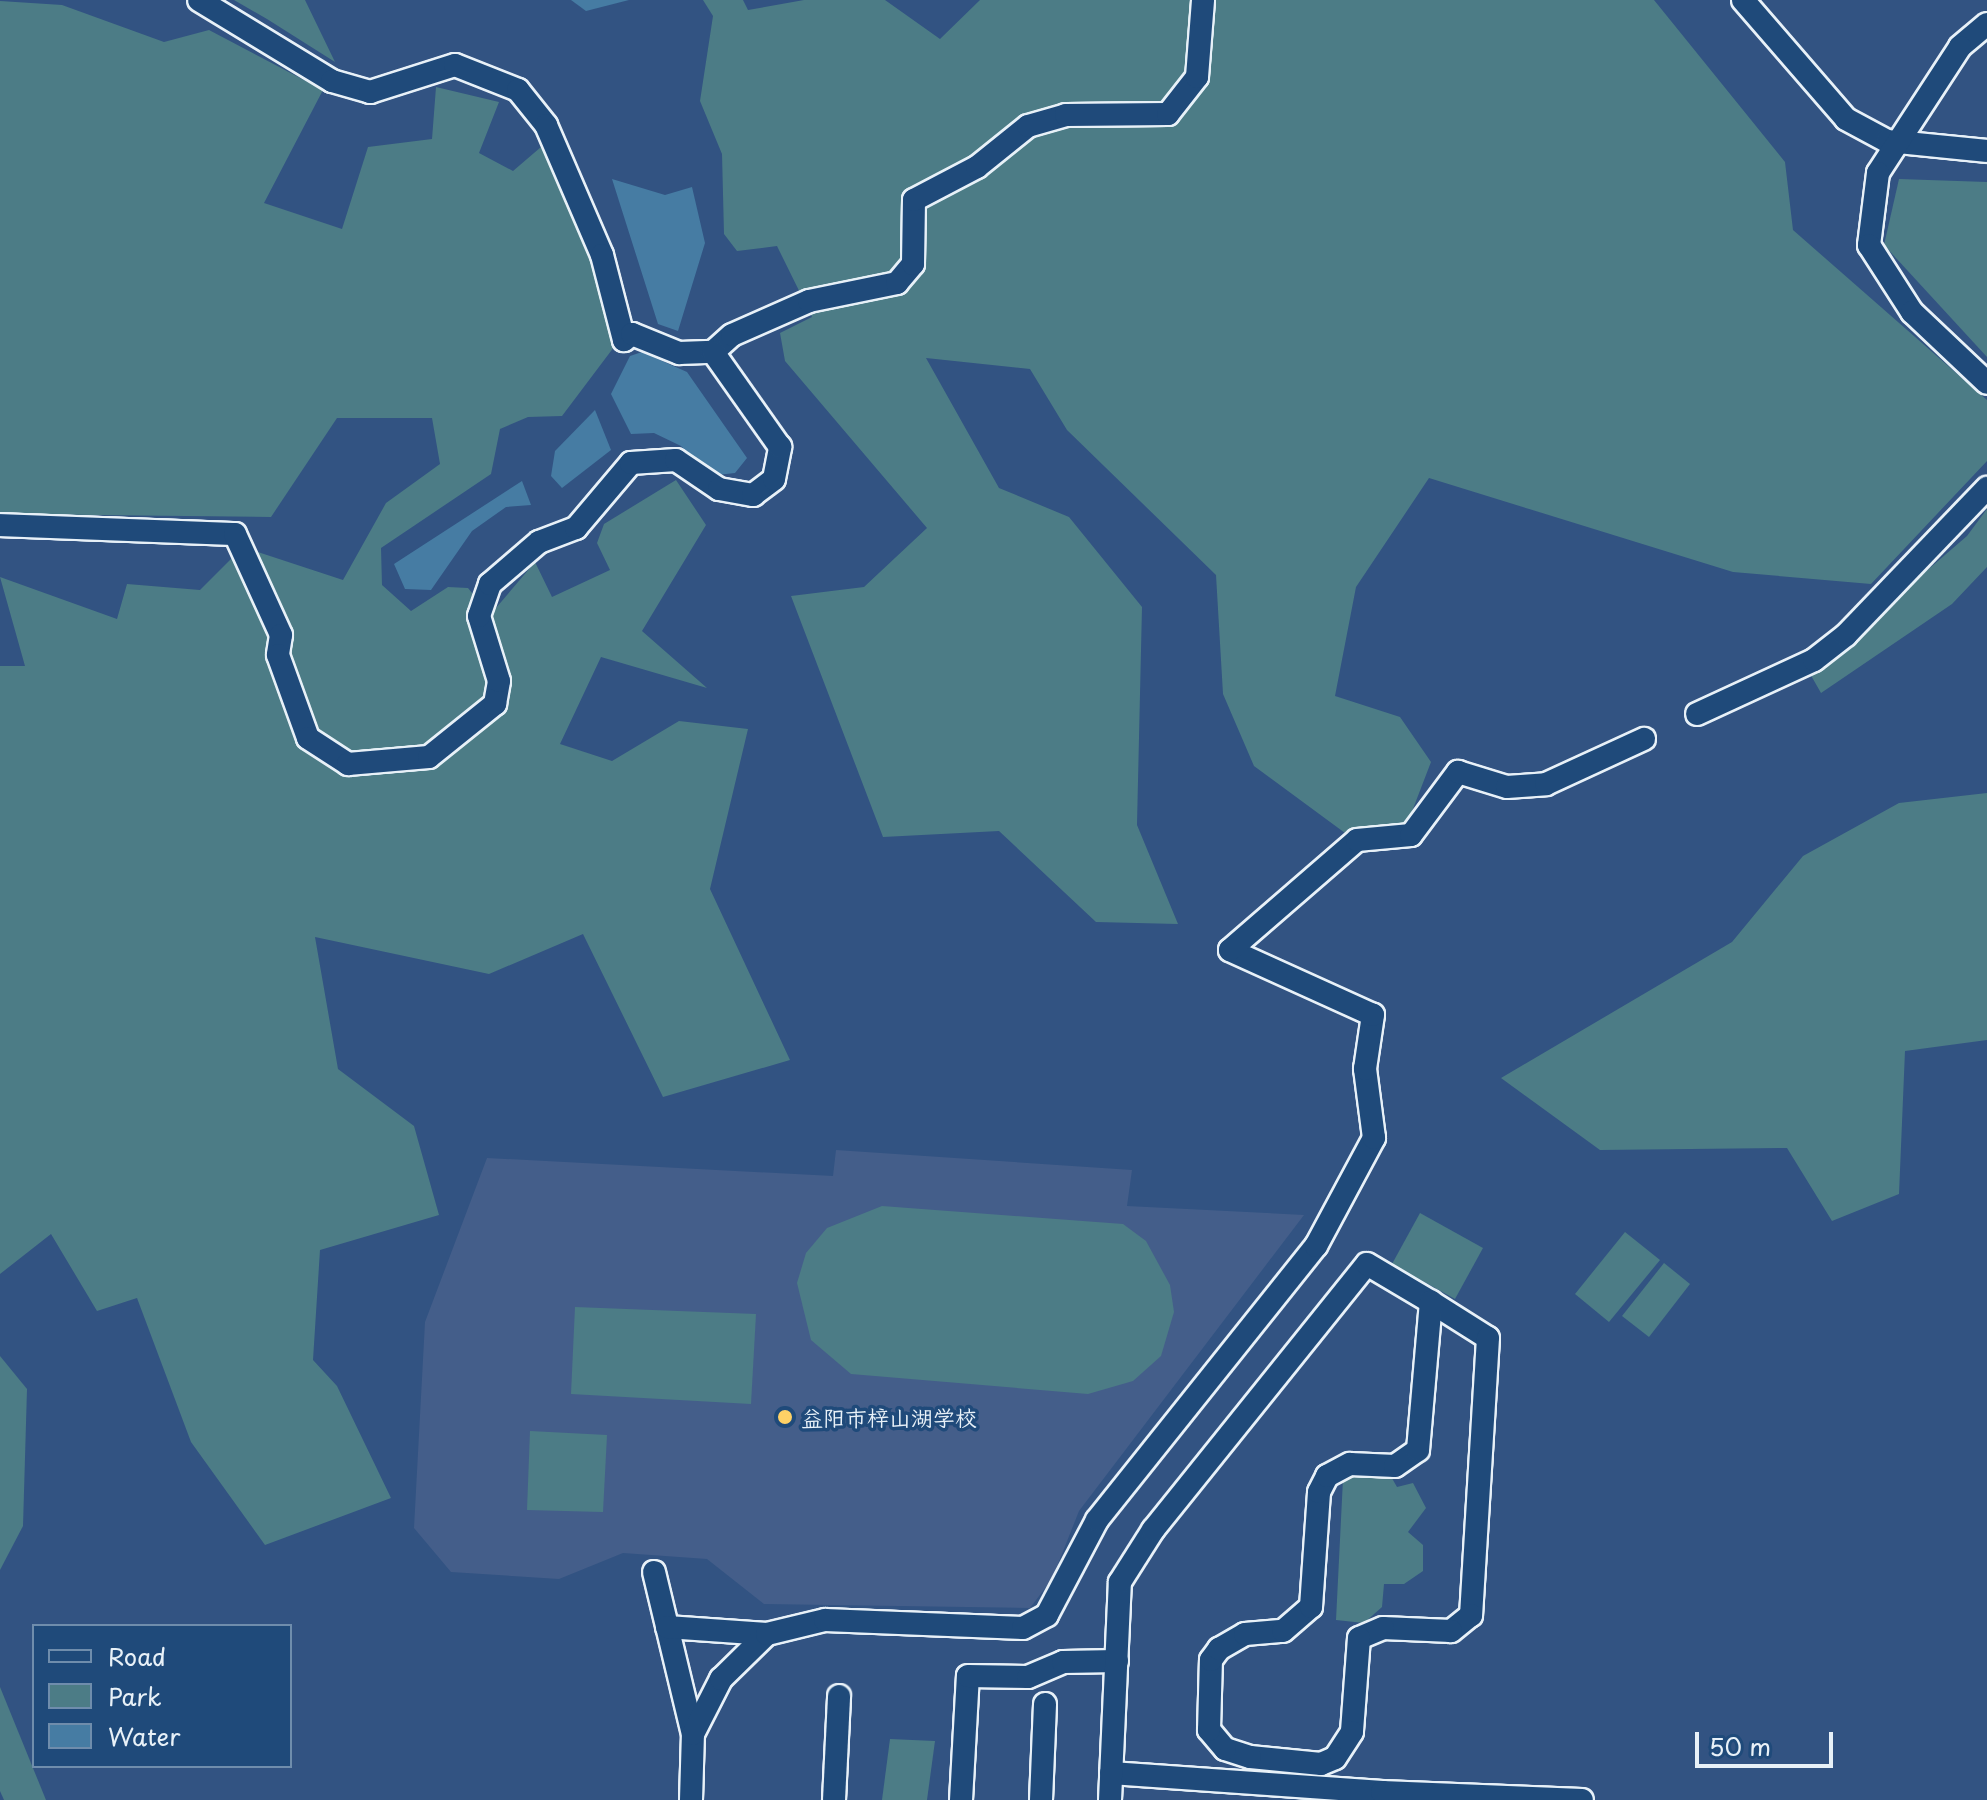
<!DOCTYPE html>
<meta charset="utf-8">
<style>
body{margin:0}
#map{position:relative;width:1987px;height:1800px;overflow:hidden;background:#325382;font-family:"Playpen Sans","LXGW WenKai TC",sans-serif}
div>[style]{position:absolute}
.built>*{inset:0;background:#445e8a}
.green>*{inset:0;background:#4c7c86}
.water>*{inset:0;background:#467ca3}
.roads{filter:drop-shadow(2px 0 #e8f1f8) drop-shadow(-2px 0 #e8f1f8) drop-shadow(0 2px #e8f1f8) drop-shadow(0 -2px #e8f1f8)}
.minor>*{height:22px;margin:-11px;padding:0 11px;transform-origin:11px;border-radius:11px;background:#1f4a7a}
.dots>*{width:22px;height:22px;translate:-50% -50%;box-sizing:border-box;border:4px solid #1f4a7a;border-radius:50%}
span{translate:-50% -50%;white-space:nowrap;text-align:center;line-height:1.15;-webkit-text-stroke:7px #1f4a7a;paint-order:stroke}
.poi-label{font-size:22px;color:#e8f1f8}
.left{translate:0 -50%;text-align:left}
.legend{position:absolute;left:32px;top:1624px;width:260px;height:144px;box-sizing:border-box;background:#1f4a7a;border:2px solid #6f8dac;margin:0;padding:10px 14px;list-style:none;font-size:24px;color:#e8f1f8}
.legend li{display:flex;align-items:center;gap:16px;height:40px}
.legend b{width:40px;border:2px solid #6f8dac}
.scale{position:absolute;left:1695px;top:1732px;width:138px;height:36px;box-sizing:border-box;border:4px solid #e8f1f8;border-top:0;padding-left:10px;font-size:24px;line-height:28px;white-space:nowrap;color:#e8f1f8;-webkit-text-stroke:6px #1f4a7a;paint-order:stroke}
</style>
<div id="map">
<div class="built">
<div style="clip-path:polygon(836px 1150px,1132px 1170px,1127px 1206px,1304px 1215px,1079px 1511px,1052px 1579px,1030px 1608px,764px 1604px,707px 1559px,623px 1553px,559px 1579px,451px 1572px,414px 1528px,425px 1322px,487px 1158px,833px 1176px)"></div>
</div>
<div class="green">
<div style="clip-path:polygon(234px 0,305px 0,335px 62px,267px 19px)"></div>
<div style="clip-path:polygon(703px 0,743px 0,748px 10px,804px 0,885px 0,940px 39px,980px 0,1654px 0,1785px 162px,1793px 230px,1987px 400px,1987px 461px,1871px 584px,1733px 572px,1429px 478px,1356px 587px,1335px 696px,1400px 717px,1431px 762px,1406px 827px,1345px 833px,1254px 766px,1223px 694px,1216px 575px,1067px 430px,1030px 369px,926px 358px,999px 488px,1069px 517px,1142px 607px,1137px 825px,1178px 924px,1096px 922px,999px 831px,883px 837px,791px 596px,864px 587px,927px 528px,785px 361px,780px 333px,812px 317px,777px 246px,737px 251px,724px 234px,722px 154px,700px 101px,713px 16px)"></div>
<div style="clip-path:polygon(0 1px,62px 5px,164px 42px,209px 30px,323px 90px,264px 203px,342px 229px,368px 147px,432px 139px,436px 87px,499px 102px,479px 153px,513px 171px,555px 135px,615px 281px,614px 347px,562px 416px,528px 417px,500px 429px,491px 474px,381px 548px,382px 585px,411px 611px,448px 587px,468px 588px,490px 615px,535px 562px,552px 597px,610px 570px,597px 543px,604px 524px,676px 480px,706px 525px,642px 631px,707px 688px,601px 657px,560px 744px,612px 761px,679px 721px,748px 729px,710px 889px,790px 1060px,663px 1097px,583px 934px,489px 974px,315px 937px,338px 1069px,414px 1126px,439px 1215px,320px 1250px,313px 1360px,337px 1386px,391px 1498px,265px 1545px,191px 1442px,137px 1298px,97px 1311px,51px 1234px,0 1274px,0 666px,25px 666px,0 577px,117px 619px,127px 584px,200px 590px,243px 547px,343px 580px,386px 503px,440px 464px,432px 418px,337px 418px,271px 517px,0 514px)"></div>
<div style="clip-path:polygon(1899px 179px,1987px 182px,1987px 357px,1884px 245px)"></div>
<div style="clip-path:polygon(1987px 509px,1987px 567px,1952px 604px,1821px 693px,1809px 672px,1967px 536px)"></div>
<div style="clip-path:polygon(1987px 793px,1987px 1040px,1905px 1051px,1899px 1194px,1832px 1221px,1787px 1148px,1600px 1150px,1501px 1078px,1732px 942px,1803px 856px,1899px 803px)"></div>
<div style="clip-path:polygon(882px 1206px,1123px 1224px,1146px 1241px,1170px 1285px,1174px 1312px,1161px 1356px,1133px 1381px,1088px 1394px,851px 1374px,811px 1340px,797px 1283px,806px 1253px,827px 1228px)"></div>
<div style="clip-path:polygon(1420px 1213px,1483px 1248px,1455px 1299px,1392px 1264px)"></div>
<div style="clip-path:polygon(1625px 1232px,1660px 1260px,1609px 1322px,1575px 1294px)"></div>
<div style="clip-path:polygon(1664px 1263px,1690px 1284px,1649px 1337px,1622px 1316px)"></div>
<div style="clip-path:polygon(575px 1307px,756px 1314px,751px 1404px,571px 1394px)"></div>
<div style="clip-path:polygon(0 1356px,27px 1389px,23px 1526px,0 1570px)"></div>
<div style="clip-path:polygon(530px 1431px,607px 1435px,603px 1512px,527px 1510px)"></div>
<div style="clip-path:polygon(1352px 1470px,1389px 1473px,1397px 1487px,1413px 1483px,1426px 1508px,1408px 1532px,1423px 1545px,1423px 1571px,1404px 1584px,1384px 1584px,1382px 1607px,1364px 1623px,1336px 1620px,1343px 1479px)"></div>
<div style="clip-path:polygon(0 1687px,46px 1800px,4px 1800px,0 1791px)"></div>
<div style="clip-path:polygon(890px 1739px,935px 1741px,927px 1800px,882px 1800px)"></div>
</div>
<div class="water">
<div style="clip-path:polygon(571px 0,629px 0,586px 11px)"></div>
<div style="clip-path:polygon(612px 179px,665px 195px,692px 187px,705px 243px,678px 331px,658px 324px)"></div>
<div style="clip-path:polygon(642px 352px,687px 372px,747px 458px,735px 473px,708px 476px,681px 446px,654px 433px,631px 434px,611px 394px,630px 356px)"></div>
<div style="clip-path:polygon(595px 410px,611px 450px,562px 488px,551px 476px,555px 451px)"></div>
<div style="clip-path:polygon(522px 481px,531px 505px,506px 507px,472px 531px,431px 590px,405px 589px,394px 564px)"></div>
</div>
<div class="roads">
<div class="minor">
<div style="left:199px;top:0;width:156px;rotate:31.3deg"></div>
<div style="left:332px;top:81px;width:40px;rotate:16deg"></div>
<div style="left:370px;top:92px;width:89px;rotate:-17.6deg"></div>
<div style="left:455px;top:65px;width:68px;rotate:21.6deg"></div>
<div style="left:518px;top:90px;width:45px;rotate:51.3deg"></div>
<div style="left:546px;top:125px;width:142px;rotate:66.7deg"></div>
<div style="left:602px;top:255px;width:88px;rotate:75.5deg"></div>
<div style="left:624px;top:340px;width:10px;rotate:-37deg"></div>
<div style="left:632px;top:334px;width:51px;rotate:22deg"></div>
<div style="left:679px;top:353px;width:34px;rotate:-2deg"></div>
<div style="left:713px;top:352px;width:25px;rotate:-42deg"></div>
<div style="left:732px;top:335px;width:84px;rotate:-23.8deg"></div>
<div style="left:809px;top:301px;width:90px;rotate:-11.6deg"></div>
<div style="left:897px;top:283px;width:25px;rotate:-50deg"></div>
<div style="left:913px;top:264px;width:64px;rotate:-89.1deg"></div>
<div style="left:914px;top:200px;width:71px;rotate:-27.6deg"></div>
<div style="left:977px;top:167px;width:65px;rotate:-38.8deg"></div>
<div style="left:1028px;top:126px;width:40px;rotate:-16deg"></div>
<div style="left:1066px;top:115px;width:102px;rotate:-0.6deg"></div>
<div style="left:1168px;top:114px;width:47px;rotate:-51.9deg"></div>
<div style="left:1197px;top:77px;width:77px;rotate:-85.5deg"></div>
<div style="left:1743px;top:0;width:157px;rotate:49.1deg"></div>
<div style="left:1846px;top:119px;width:47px;rotate:28.2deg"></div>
<div style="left:1887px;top:141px;width:100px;rotate:5.7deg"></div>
<div style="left:1987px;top:24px;width:35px;rotate:140deg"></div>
<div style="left:1960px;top:47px;width:150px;rotate:123.1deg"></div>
<div style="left:1878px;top:173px;width:73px;rotate:97.1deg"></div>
<div style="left:1869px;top:245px;width:80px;rotate:57.3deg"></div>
<div style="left:1912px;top:312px;width:103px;rotate:43.4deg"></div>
<div style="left:0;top:525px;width:235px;rotate:2.2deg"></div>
<div style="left:235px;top:534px;width:111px;rotate:65.5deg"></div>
<div style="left:281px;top:635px;width:20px;rotate:99deg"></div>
<div style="left:278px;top:655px;width:88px;rotate:70.1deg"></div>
<div style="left:308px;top:738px;width:48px;rotate:33deg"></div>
<div style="left:348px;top:764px;width:81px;rotate:-4.9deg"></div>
<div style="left:429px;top:757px;width:85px;rotate:-38.8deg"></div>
<div style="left:495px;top:704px;width:23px;rotate:-80deg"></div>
<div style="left:499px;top:681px;width:68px;rotate:-107.1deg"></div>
<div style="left:479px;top:616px;width:34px;rotate:-71deg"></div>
<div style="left:490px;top:584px;width:65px;rotate:-40.6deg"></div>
<div style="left:539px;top:542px;width:40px;rotate:-21deg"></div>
<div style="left:576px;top:528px;width:85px;rotate:-49.8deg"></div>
<div style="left:631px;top:463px;width:45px;rotate:-3.8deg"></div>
<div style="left:676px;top:460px;width:52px;rotate:34deg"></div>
<div style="left:719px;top:489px;width:35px;rotate:10deg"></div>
<div style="left:753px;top:495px;width:26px;rotate:-37deg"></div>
<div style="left:774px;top:479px;width:33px;rotate:-79deg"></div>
<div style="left:780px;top:447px;width:116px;rotate:-125.2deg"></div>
<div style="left:1697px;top:714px;width:129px;rotate:-24.8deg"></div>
<div style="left:1814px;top:660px;width:41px;rotate:-38deg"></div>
<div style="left:1846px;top:635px;width:204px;rotate:-46.2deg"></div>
<div style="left:654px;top:1572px;width:167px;rotate:76.5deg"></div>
<div style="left:667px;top:1627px;width:100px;rotate:4deg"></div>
<div style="left:1111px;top:1773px;width:272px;rotate:4deg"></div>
<div style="left:1382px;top:1792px;width:8px;rotate:90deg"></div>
<div style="left:1382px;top:1792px;width:200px;rotate:2.3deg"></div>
<div style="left:691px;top:1800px;width:66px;rotate:-88.3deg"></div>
<div style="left:693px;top:1734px;width:62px;rotate:-63deg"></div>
<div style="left:721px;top:1679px;width:64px;rotate:-44.4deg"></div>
<div style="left:767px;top:1634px;width:60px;rotate:-13.6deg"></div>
<div style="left:825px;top:1620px;width:198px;rotate:2.3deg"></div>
<div style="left:1023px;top:1628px;width:27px;rotate:-28deg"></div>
<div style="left:1047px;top:1615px;width:107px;rotate:-62.2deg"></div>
<div style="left:1097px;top:1520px;width:351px;rotate:-51.4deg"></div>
<div style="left:1316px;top:1246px;width:123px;rotate:-61.8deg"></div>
<div style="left:1374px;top:1138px;width:70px;rotate:-97.4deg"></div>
<div style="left:1365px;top:1069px;width:55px;rotate:-81.6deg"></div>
<div style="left:1373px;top:1015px;width:157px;rotate:-155.6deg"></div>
<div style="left:1230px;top:950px;width:168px;rotate:-40.9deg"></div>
<div style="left:1357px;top:840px;width:54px;rotate:-5.3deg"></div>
<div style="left:1411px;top:835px;width:79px;rotate:-53.3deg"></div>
<div style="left:1458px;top:772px;width:51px;rotate:17deg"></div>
<div style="left:1507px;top:787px;width:39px;rotate:-4deg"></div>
<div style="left:1546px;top:784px;width:108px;rotate:-24.7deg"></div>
<div style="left:834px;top:1800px;width:104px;rotate:-87.2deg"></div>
<div style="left:961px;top:1800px;width:124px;rotate:-86.8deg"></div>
<div style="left:968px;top:1676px;width:60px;rotate:1deg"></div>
<div style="left:1028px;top:1677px;width:38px;rotate:-23deg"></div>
<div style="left:1063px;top:1662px;width:54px;rotate:-1.1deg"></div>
<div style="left:1041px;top:1800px;width:96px;rotate:-87.6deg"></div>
<div style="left:1110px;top:1800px;width:218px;rotate:-87.4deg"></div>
<div style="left:1120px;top:1582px;width:62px;rotate:-57.6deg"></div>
<div style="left:1153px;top:1530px;width:341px;rotate:-51.2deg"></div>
<div style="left:1367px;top:1264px;width:74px;rotate:30.7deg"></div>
<div style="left:1431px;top:1302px;width:67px;rotate:32.3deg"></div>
<div style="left:1488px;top:1338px;width:278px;rotate:93.5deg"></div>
<div style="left:1471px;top:1615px;width:26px;rotate:141deg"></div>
<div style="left:1451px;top:1631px;width:68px;rotate:-177.5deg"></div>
<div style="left:1383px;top:1628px;width:26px;rotate:157deg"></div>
<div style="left:1359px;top:1638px;width:94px;rotate:94.3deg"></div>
<div style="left:1352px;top:1732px;width:31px;rotate:123deg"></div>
<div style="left:1335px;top:1758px;width:15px;rotate:157deg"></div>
<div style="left:1321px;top:1764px;width:71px;rotate:-174.4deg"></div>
<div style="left:1250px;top:1757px;width:26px;rotate:-162deg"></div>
<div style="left:1225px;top:1749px;width:25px;rotate:-130deg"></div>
<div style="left:1209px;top:1730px;width:70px;rotate:-88.4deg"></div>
<div style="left:1211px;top:1660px;width:14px;rotate:-54deg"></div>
<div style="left:1219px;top:1649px;width:30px;rotate:-30deg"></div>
<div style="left:1245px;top:1634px;width:38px;rotate:-5deg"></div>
<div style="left:1283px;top:1631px;width:37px;rotate:-41deg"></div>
<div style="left:1311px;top:1607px;width:115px;rotate:-86deg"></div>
<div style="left:1319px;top:1492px;width:18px;rotate:-63deg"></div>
<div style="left:1327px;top:1476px;width:26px;rotate:-28deg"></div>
<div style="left:1350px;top:1464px;width:45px;rotate:2.5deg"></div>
<div style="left:1395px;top:1466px;width:28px;rotate:-35deg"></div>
<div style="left:1418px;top:1450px;width:149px;rotate:-85deg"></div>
</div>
</div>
<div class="dots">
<div style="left:785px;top:1417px;background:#ffd166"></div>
</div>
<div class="poi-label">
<span class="left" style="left:801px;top:1417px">益阳市梓山湖学校</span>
</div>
<ul class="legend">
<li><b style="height:10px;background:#1f4a7a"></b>Road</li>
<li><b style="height:22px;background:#4c7c86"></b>Park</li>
<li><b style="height:22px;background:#467ca3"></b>Water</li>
</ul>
<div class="scale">50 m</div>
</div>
